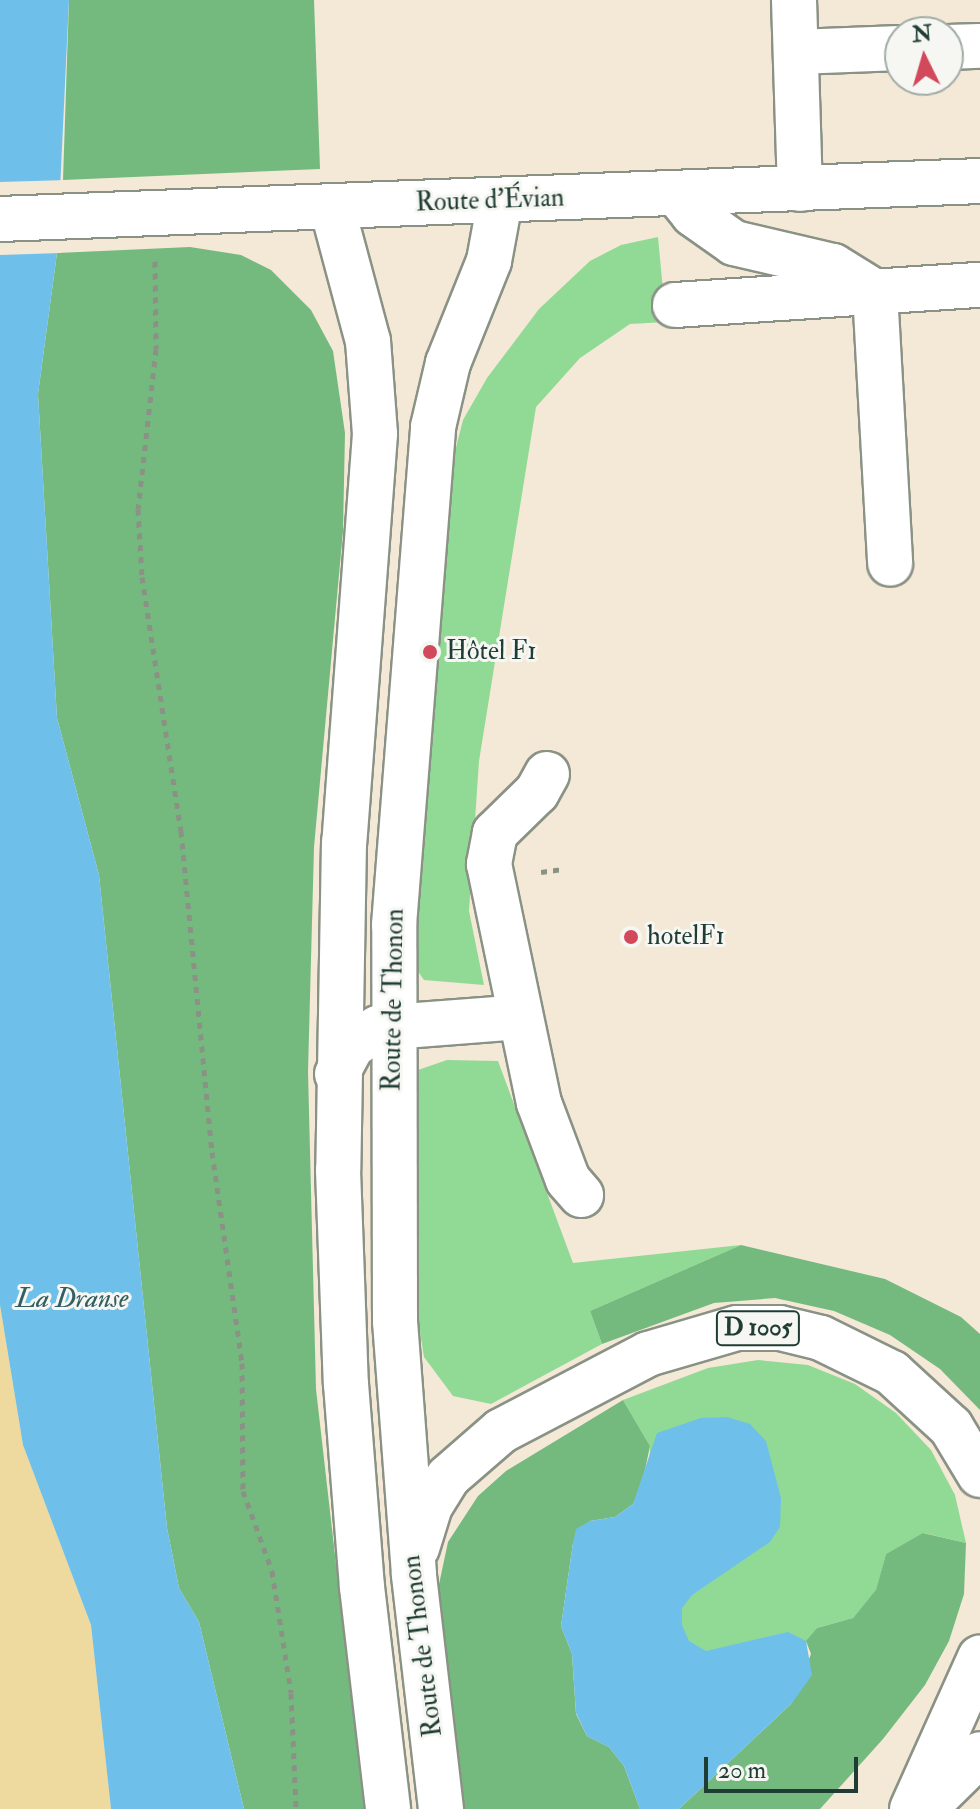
<!DOCTYPE html>
<meta charset="utf-8">
<style>
body{margin:0}
#map{position:relative;width:980px;height:1809px;overflow:hidden;background:#f4e8d6;font-family:"IM FELL Double Pica",serif}
div>[style]{position:absolute}
.green>*{inset:0;background:#91da95}
.forest>*{inset:0;background:#74ba7e}
.sand>*{inset:0;background:#eeda9e}
.water>*{inset:0;background:#6ec0ea}
.pier>*{inset:0;background:#f4e8d6}
.path>*{height:5px;margin-top:-2.5px;transform-origin:0;background:repeating-linear-gradient(90deg,#8a9285 0 6px,transparent 0 12px)}
.roads{filter:drop-shadow(2px 0 #8a9285) drop-shadow(-2px 0 #8a9285) drop-shadow(0 2px #8a9285) drop-shadow(0 -2px #8a9285)}
.minor>*{height:44px;margin:-22px;padding:0 22px;transform-origin:22px;border-radius:22px;background:#fff}
.major>*{height:44px;margin:-22px;padding:0 22px;transform-origin:22px;border-radius:22px;background:#fff}
.dots>*{width:22px;height:22px;translate:-50% -50%;box-sizing:border-box;border:4px solid #f6f6f2;border-radius:50%}
span{translate:-50% -50%;white-space:nowrap;text-align:center;line-height:1.15;-webkit-text-stroke:6px #f6f6f2;paint-order:stroke}
.shield-label span{padding:2px 6px;background:#f6f6f2;border:2px solid;border-radius:6px;-webkit-text-stroke-width:0}
.shield-label{font-size:24px;color:#1f3d34;font-weight:700}
.street-label{font-size:26px;color:#1f3d34}
.poi-label{font-size:26px;color:#1f3d34}
.left{translate:0 -50%;text-align:left}
.water-label{font-size:28px;color:#335e62;font-style:italic}
.north{position:absolute;left:884px;top:16px;width:80px;height:80px;box-sizing:border-box;background:#f6f6f2;border:2px solid #a0aca6;border-radius:50%;rotate:355deg;font-size:22px;font-weight:700;line-height:32px;text-align:center;color:#1f3d34}
.north::after{content:'';display:block;margin:auto;width:28px;height:36px;background:#d1495b;clip-path:polygon(50% 0,100% 100%,50% 72%,0 100%)}
.scale{position:absolute;left:704px;top:1757px;width:154px;height:36px;box-sizing:border-box;border:4px solid #1f3d34;border-top:0;padding-left:10px;font-size:24px;line-height:28px;white-space:nowrap;color:#1f3d34;-webkit-text-stroke:6px #f6f6f2;paint-order:stroke}
</style>
<div id="map">
<div class="green">
<div style="clip-path:polygon(658px 237px,666px 322px,630px 324px,580px 358px,536px 407px,479px 761px,469px 911px,484px 985px,424px 980px,412px 963px,451px 467px,463px 420px,487px 378px,539px 309px,590px 261px,621px 245px)"></div>
<div style="clip-path:polygon(498px 1061px,573px 1263px,741px 1245px,590px 1311px,602px 1344px,491px 1404px,453px 1396px,424px 1357px,417px 1313px,415px 1071px,447px 1060px)"></div>
<div style="clip-path:polygon(758px 1360px,808px 1365px,855px 1384px,896px 1413px,931px 1450px,955px 1495px,966px 1543px,924px 1533px,886px 1554px,876px 1591px,853px 1618px,817px 1628px,679px 1809px,640px 1809px,634px 1789px,650px 1446px,623px 1400px,708px 1368px)"></div>
</div>
<div class="forest">
<div style="clip-path:polygon(69px 0,314px 0,320px 169px,63px 180px)"></div>
<div style="clip-path:polygon(190px 247px,241px 255px,271px 270px,311px 310px,333px 351px,345px 433px,343px 531px,314px 847px,308px 1072px,316px 1389px,364px 1809px,244px 1809px,199px 1622px,179px 1588px,167px 1528px,99px 875px,57px 718px,38px 394px,57px 253px)"></div>
<div style="clip-path:polygon(741px 1245px,885px 1279px,961px 1317px,980px 1334px,980px 1410px,940px 1369px,890px 1335px,834px 1311px,775px 1298px,714px 1303px,602px 1344px,590px 1311px)"></div>
<div style="clip-path:polygon(623px 1400px,650px 1446px,642px 1484px,633px 1504px,615px 1517px,590px 1521px,573px 1543px,561px 1626px,572px 1654px,576px 1714px,587px 1736px,609px 1747px,624px 1766px,640px 1809px,465px 1809px,438px 1589px,448px 1542px,478px 1496px,506px 1471px)"></div>
<div style="clip-path:polygon(923px 1533px,966px 1543px,964px 1594px,949px 1641px,925px 1685px,883px 1739px,820px 1809px,679px 1809px,792px 1703px,811px 1654px,806px 1641px,817px 1628px,853px 1618px,876px 1590px,886px 1554px)"></div>
</div>
<div class="sand">
<div style="clip-path:polygon(0 1305px,23px 1445px,91px 1625px,111px 1809px,0 1809px)"></div>
</div>
<div class="water">
<div style="clip-path:polygon(0 0,69px 0,57px 253px,38px 394px,57px 718px,99px 875px,167px 1528px,179px 1588px,199px 1622px,244px 1809px,111px 1809px,91px 1625px,23px 1445px,0 1305px)"></div>
<div style="clip-path:polygon(727px 1417px,750px 1424px,766px 1441px,781px 1498px,780px 1527px,770px 1542px,692px 1595px,682px 1608px,682px 1625px,689px 1641px,706px 1651px,788px 1632px,806px 1641px,812px 1675px,792px 1703px,679px 1809px,640px 1809px,624px 1766px,609px 1747px,587px 1736px,576px 1713px,572px 1654px,561px 1626px,573px 1543px,576px 1529px,590px 1521px,615px 1517px,633px 1504px,657px 1433px,701px 1418px)"></div>
</div>
<div class="pier">
<div style="clip-path:polygon(67px 180px,61px 253px,0 255px,0 182px)"></div>
</div>
<div class="path">
<div style="left:155px;top:261px;width:88px;rotate:89.3deg"></div>
<div style="left:156px;top:349px;width:161px;rotate:96.4deg"></div>
<div style="left:138px;top:509px;width:68px;rotate:86.6deg"></div>
<div style="left:142px;top:577px;width:257px;rotate:81.3deg"></div>
<div style="left:181px;top:831px;width:322px;rotate:84.5deg"></div>
<div style="left:212px;top:1152px;width:213px;rotate:81.9deg"></div>
<div style="left:242px;top:1363px;width:128px;rotate:89.6deg"></div>
<div style="left:243px;top:1491px;width:85px;rotate:70.1deg"></div>
<div style="left:272px;top:1571px;width:123px;rotate:81.1deg"></div>
<div style="left:291px;top:1693px;width:116px;rotate:87.5deg"></div>
<div style="left:541px;top:872px;width:22px;rotate:-8deg"></div>
</div>
<div class="roads">
<div class="minor">
<div style="left:794px;top:0;width:189px;rotate:88.2deg"></div>
<div style="left:948px;top:47px;width:32px;rotate:-2deg"></div>
<div style="left:796px;top:52px;width:104px;rotate:-2.2deg"></div>
<div style="left:677px;top:194px;width:26px;rotate:51deg"></div>
<div style="left:693px;top:214px;width:50px;rotate:35.3deg"></div>
<div style="left:734px;top:243px;width:102px;rotate:13.1deg"></div>
<div style="left:833px;top:266px;width:49px;rotate:31.8deg"></div>
<div style="left:875px;top:292px;width:272px;rotate:86.8deg"></div>
<div style="left:0;top:219px;width:981px;rotate:-2.22deg"></div>
<div style="left:675px;top:305px;width:306px;rotate:-3.8deg"></div>
<div style="left:547px;top:774px;width:21px;rotate:119deg"></div>
<div style="left:537px;top:792px;width:59px;rotate:135.7deg"></div>
<div style="left:495px;top:833px;width:32px;rotate:101deg"></div>
<div style="left:489px;top:864px;width:244px;rotate:78.2deg"></div>
<div style="left:539px;top:1103px;width:82px;rotate:69.4deg"></div>
<div style="left:568px;top:1180px;width:20px;rotate:49deg"></div>
<div style="left:337px;top:1074px;width:32px;rotate:-62deg"></div>
<div style="left:352px;top:1046px;width:32px;rotate:-35deg"></div>
<div style="left:378px;top:1028px;width:142px;rotate:-4.4deg"></div>
</div>
<div class="major">
<div style="left:332px;top:207px;width:139px;rotate:75deg"></div>
<div style="left:368px;top:341px;width:93px;rotate:85.7deg"></div>
<div style="left:375px;top:434px;width:409px;rotate:94.3deg"></div>
<div style="left:344px;top:842px;width:328px;rotate:91deg"></div>
<div style="left:338px;top:1170px;width:214px;rotate:87.9deg"></div>
<div style="left:346px;top:1384px;width:204px;rotate:85.5deg"></div>
<div style="left:362px;top:1587px;width:224px;rotate:83.3deg"></div>
<div style="left:417px;top:1548px;width:44px;rotate:-72.8deg"></div>
<div style="left:430px;top:1506px;width:34px;rotate:-58deg"></div>
<div style="left:448px;top:1477px;width:70px;rotate:-41deg"></div>
<div style="left:501px;top:1431px;width:166px;rotate:-27.6deg"></div>
<div style="left:648px;top:1354px;width:93px;rotate:-16.3deg"></div>
<div style="left:737px;top:1328px;width:43px"></div>
<div style="left:780px;top:1328px;width:42px;rotate:13.7deg"></div>
<div style="left:821px;top:1338px;width:79px;rotate:26.2deg"></div>
<div style="left:892px;top:1373px;width:80px;rotate:42.5deg"></div>
<div style="left:951px;top:1427px;width:56px;rotate:58.9deg"></div>
<div style="left:441px;top:1809px;width:237px;rotate:-96.6deg"></div>
<div style="left:414px;top:1574px;width:253px;rotate:-94.3deg"></div>
<div style="left:395px;top:1322px;width:397px;rotate:-90.1deg"></div>
<div style="left:394px;top:925px;width:500px;rotate:-85.5deg"></div>
<div style="left:433px;top:427px;width:66px;rotate:-76.8deg"></div>
<div style="left:448px;top:363px;width:110px;rotate:-68.1deg"></div>
<div style="left:489px;top:261px;width:61px;rotate:-79.6deg"></div>
<div style="left:912px;top:1809px;width:166px;rotate:-65.8deg"></div>
<div style="left:924px;top:1809px;width:78px;rotate:-44.5deg"></div>
</div>
</div>
<div class="dots">
<div style="left:430px;top:652px;background:#d1495b"></div>
<div style="left:631px;top:937px;background:#d1495b"></div>
</div>
<div class="shield-label">
<span style="left:758px;top:1328px">D 1005</span>
</div>
<div class="street-label">
<span style="left:490px;top:201px;rotate:-2deg">Route d'Évian</span>
<span style="left:394px;top:1000px;rotate:-89deg">Route de Thonon</span>
<span style="left:423px;top:1646px;rotate:-97deg">Route de Thonon</span>
</div>
<div class="poi-label">
<span class="left" style="left:446px;top:652px">Hôtel F1</span>
<span class="left" style="left:647px;top:937px">hotelF1</span>
</div>
<div class="water-label">
<span style="left:72px;top:1299px">La Dranse</span>
</div>
<div class="north">N</div>
<div class="scale">20 m</div>
</div>
